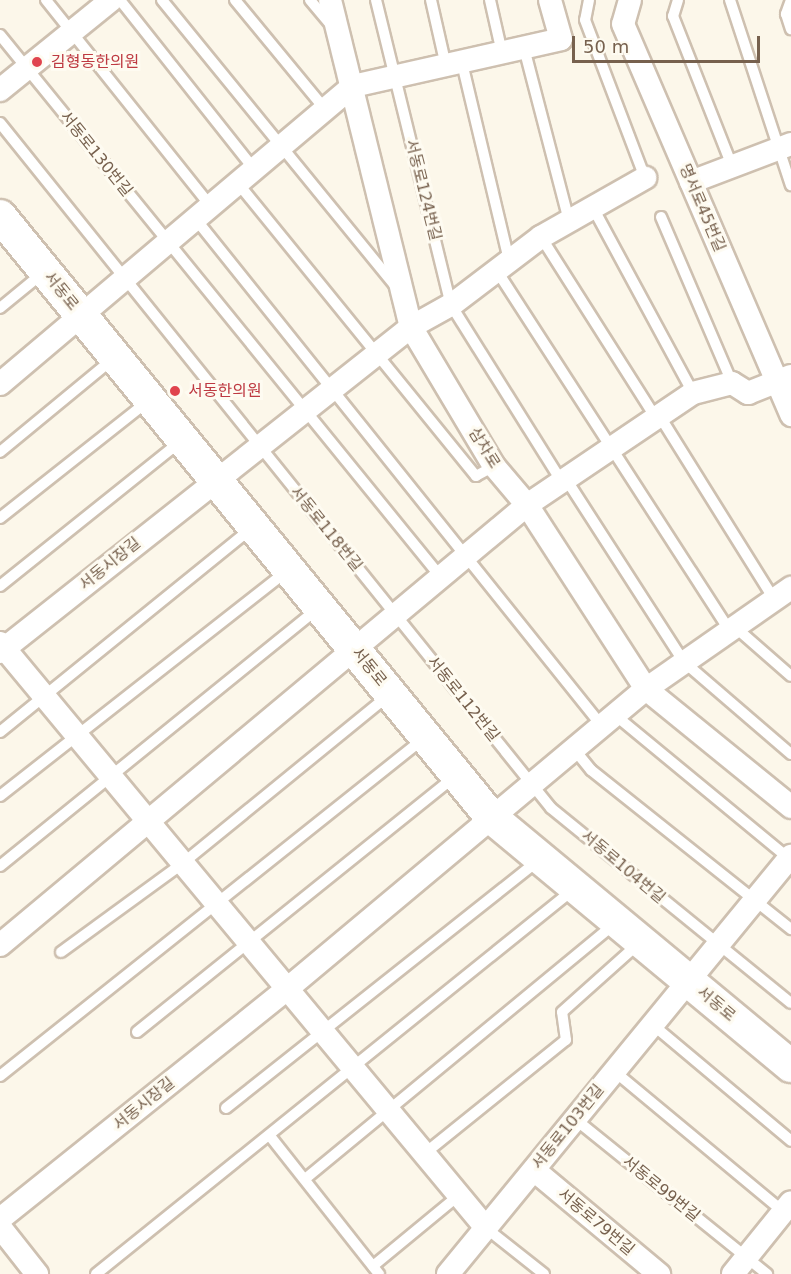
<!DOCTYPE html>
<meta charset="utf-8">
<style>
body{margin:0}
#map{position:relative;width:791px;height:1274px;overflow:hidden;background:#fcf7ea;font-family:"DejaVu Sans","Noto Sans KR",sans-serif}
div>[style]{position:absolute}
.roads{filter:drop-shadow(2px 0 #cec0b0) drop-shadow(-2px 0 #cec0b0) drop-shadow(0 2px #cec0b0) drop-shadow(0 -2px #cec0b0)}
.lane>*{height:10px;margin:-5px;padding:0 5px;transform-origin:5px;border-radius:5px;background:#fff}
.street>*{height:22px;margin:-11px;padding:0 11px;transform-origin:11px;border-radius:11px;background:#fff}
.secondary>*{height:32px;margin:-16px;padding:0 16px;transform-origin:16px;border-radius:16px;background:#fff}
.dots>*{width:16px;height:16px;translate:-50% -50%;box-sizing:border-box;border:3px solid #fefbf1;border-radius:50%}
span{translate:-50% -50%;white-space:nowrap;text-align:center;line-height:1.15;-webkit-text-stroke:6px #fefbf1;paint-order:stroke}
.health-label{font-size:16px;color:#be3a42}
.left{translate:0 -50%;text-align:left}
.street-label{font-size:16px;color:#77614e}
.scale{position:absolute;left:572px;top:36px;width:188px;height:27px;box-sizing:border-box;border:3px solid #77614e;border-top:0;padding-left:8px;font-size:18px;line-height:21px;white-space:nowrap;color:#77614e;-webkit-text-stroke:4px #fefbf1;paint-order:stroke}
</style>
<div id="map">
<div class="roads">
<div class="lane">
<div style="left:46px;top:0;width:261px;rotate:51.4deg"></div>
<div style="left:120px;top:0;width:214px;rotate:51.6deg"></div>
<div style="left:162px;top:0;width:369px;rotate:50.8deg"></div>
<div style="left:235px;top:0;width:141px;rotate:50.5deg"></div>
<div style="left:310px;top:0;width:31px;rotate:50deg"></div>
<div style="left:376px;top:0;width:314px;rotate:76.2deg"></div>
<div style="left:451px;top:305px;width:209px;rotate:57.9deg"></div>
<div style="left:431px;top:0;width:68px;rotate:77.2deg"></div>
<div style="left:490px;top:0;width:54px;rotate:77.2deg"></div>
<div style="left:589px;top:0;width:20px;rotate:101deg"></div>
<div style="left:585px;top:20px;width:169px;rotate:69.2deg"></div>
<div style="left:678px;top:0;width:17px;rotate:107deg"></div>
<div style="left:673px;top:16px;width:161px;rotate:68.5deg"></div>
<div style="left:730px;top:0;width:195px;rotate:71.8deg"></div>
<div style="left:791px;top:0;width:15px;rotate:110deg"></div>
<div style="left:786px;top:14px;width:16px;rotate:72deg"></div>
<div style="left:0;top:35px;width:697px;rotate:50.88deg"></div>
<div style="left:524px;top:48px;width:179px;rotate:75.4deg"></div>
<div style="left:462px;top:63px;width:204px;rotate:76.6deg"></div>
<div style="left:0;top:123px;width:879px;rotate:51.19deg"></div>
<div style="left:551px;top:808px;width:309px;rotate:39.1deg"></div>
<div style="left:237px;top:182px;width:379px;rotate:50.9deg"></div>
<div style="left:476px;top:476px;width:21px;rotate:-29deg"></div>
<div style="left:592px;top:206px;width:213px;rotate:61.6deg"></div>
<div style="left:194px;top:217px;width:652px;rotate:51.29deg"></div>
<div style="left:661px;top:217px;width:181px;rotate:66.8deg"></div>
<div style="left:541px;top:237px;width:214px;rotate:57.6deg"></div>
<div style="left:497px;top:271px;width:429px;rotate:57.1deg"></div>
<div style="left:0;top:308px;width:57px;rotate:-39.3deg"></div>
<div style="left:659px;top:415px;width:217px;rotate:58deg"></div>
<div style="left:0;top:452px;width:146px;rotate:-39.5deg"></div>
<div style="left:566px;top:479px;width:218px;rotate:57.2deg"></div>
<div style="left:684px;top:662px;width:141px;rotate:40.7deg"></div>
<div style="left:0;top:518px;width:189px;rotate:-38.3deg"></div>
<div style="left:0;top:586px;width:231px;rotate:-38.7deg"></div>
<div style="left:735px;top:627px;width:74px;rotate:41.2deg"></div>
<div style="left:615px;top:715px;width:228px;rotate:39.5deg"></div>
<div style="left:0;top:732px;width:323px;rotate:-39deg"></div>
<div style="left:574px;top:749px;width:27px;rotate:51deg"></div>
<div style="left:591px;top:770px;width:256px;rotate:38.5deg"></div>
<div style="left:0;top:796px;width:363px;rotate:-38.1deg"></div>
<div style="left:0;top:866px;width:408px;rotate:-39deg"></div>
<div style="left:61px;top:952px;width:151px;rotate:-36.1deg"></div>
<div style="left:183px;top:863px;width:264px;rotate:-39.2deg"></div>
<div style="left:653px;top:1025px;width:180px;rotate:40deg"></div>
<div style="left:137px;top:1032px;width:408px;rotate:-38.8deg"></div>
<div style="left:614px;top:1071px;width:222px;rotate:39.7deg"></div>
<div style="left:0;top:1076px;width:541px;rotate:-38.54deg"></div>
<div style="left:226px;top:1108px;width:398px;rotate:-38.4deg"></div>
<div style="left:575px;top:1119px;width:247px;rotate:38.9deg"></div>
<div style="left:270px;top:1136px;width:176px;rotate:51.7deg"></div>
<div style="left:424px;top:1154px;width:182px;rotate:-38.8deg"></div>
<div style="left:566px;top:1040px;width:28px;rotate:-98deg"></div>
<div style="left:562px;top:1012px;width:102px;rotate:-41.8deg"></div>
<div style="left:305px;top:1179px;width:401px;rotate:-39.5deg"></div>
<div style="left:486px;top:1228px;width:74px;rotate:38.4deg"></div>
<div style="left:373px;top:1266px;width:112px;rotate:-39.5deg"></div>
<div style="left:96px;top:1274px;width:614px;rotate:-38.85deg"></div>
</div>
<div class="street">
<div style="left:330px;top:0;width:337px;rotate:76.1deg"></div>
<div style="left:411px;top:327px;width:162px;rotate:59.2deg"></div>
<div style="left:494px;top:466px;width:51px;rotate:49.8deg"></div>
<div style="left:527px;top:505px;width:219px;rotate:57.1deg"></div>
<div style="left:646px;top:689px;width:187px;rotate:39.1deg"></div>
<div style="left:630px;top:0;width:25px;rotate:106deg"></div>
<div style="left:623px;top:24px;width:426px;rotate:66.7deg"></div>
<div style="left:0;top:90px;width:143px;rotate:-39deg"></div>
<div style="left:691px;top:182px;width:107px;rotate:-20.8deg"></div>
<div style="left:0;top:384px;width:462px;rotate:-40.2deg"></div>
<div style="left:353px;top:86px;width:213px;rotate:-12.7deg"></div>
<div style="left:561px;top:39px;width:41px;rotate:-105.8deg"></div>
<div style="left:0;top:643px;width:761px;rotate:50.28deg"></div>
<div style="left:0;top:652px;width:524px;rotate:-38.34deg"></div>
<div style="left:411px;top:327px;width:49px;rotate:-29.2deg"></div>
<div style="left:454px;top:303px;width:109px;rotate:-37.2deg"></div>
<div style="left:541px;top:237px;width:120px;rotate:-29.6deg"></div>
<div style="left:0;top:945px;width:687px;rotate:-39.86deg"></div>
<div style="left:527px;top:505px;width:200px;rotate:-34deg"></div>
<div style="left:693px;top:393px;width:40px;rotate:-14.4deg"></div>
<div style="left:732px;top:383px;width:19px;rotate:32deg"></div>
<div style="left:748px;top:393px;width:46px;rotate:-21.6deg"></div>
<div style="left:534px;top:1170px;width:163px;rotate:39.8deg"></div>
<div style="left:0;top:1219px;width:368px;rotate:-38.7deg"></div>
<div style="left:287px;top:989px;width:468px;rotate:-39.9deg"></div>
<div style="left:646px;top:689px;width:177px;rotate:-34.9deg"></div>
<div style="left:0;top:1227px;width:60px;rotate:51.8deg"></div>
<div style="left:448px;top:1274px;width:541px;rotate:-50.63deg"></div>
<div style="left:733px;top:1274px;width:92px;rotate:-51.1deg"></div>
</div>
<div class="secondary">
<div style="left:0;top:216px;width:776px;rotate:50.75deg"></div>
<div style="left:491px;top:817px;width:390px;rotate:39.7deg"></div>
</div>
</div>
<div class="dots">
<div style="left:37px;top:62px;background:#e0444e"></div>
<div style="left:175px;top:391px;background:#e0444e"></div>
</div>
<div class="health-label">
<span class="left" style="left:51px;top:62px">김형동한의원</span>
<span class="left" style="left:188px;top:391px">서동한의원</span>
</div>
<div class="street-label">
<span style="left:96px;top:154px;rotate:51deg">서동로130번길</span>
<span style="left:423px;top:190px;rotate:76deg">서동로124번길</span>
<span style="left:702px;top:208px;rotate:67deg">명서로45번길</span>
<span style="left:61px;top:291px;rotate:51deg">서동로</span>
<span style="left:484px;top:448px;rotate:58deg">삼차로</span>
<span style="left:326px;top:529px;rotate:51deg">서동로118번길</span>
<span style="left:110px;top:564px;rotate:-39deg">서동시장길</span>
<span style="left:369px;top:667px;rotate:51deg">서동로</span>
<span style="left:463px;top:699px;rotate:51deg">서동로112번길</span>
<span style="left:623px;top:867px;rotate:40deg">서동로104번길</span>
<span style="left:716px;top:1004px;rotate:40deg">서동로</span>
<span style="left:144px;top:1104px;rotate:-39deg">서동시장길</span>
<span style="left:568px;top:1127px;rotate:-51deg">서동로103번길</span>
<span style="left:661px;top:1189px;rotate:39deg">서동로99번길</span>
<span style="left:596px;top:1222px;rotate:40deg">서동로79번길</span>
</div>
<div class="scale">50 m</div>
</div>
